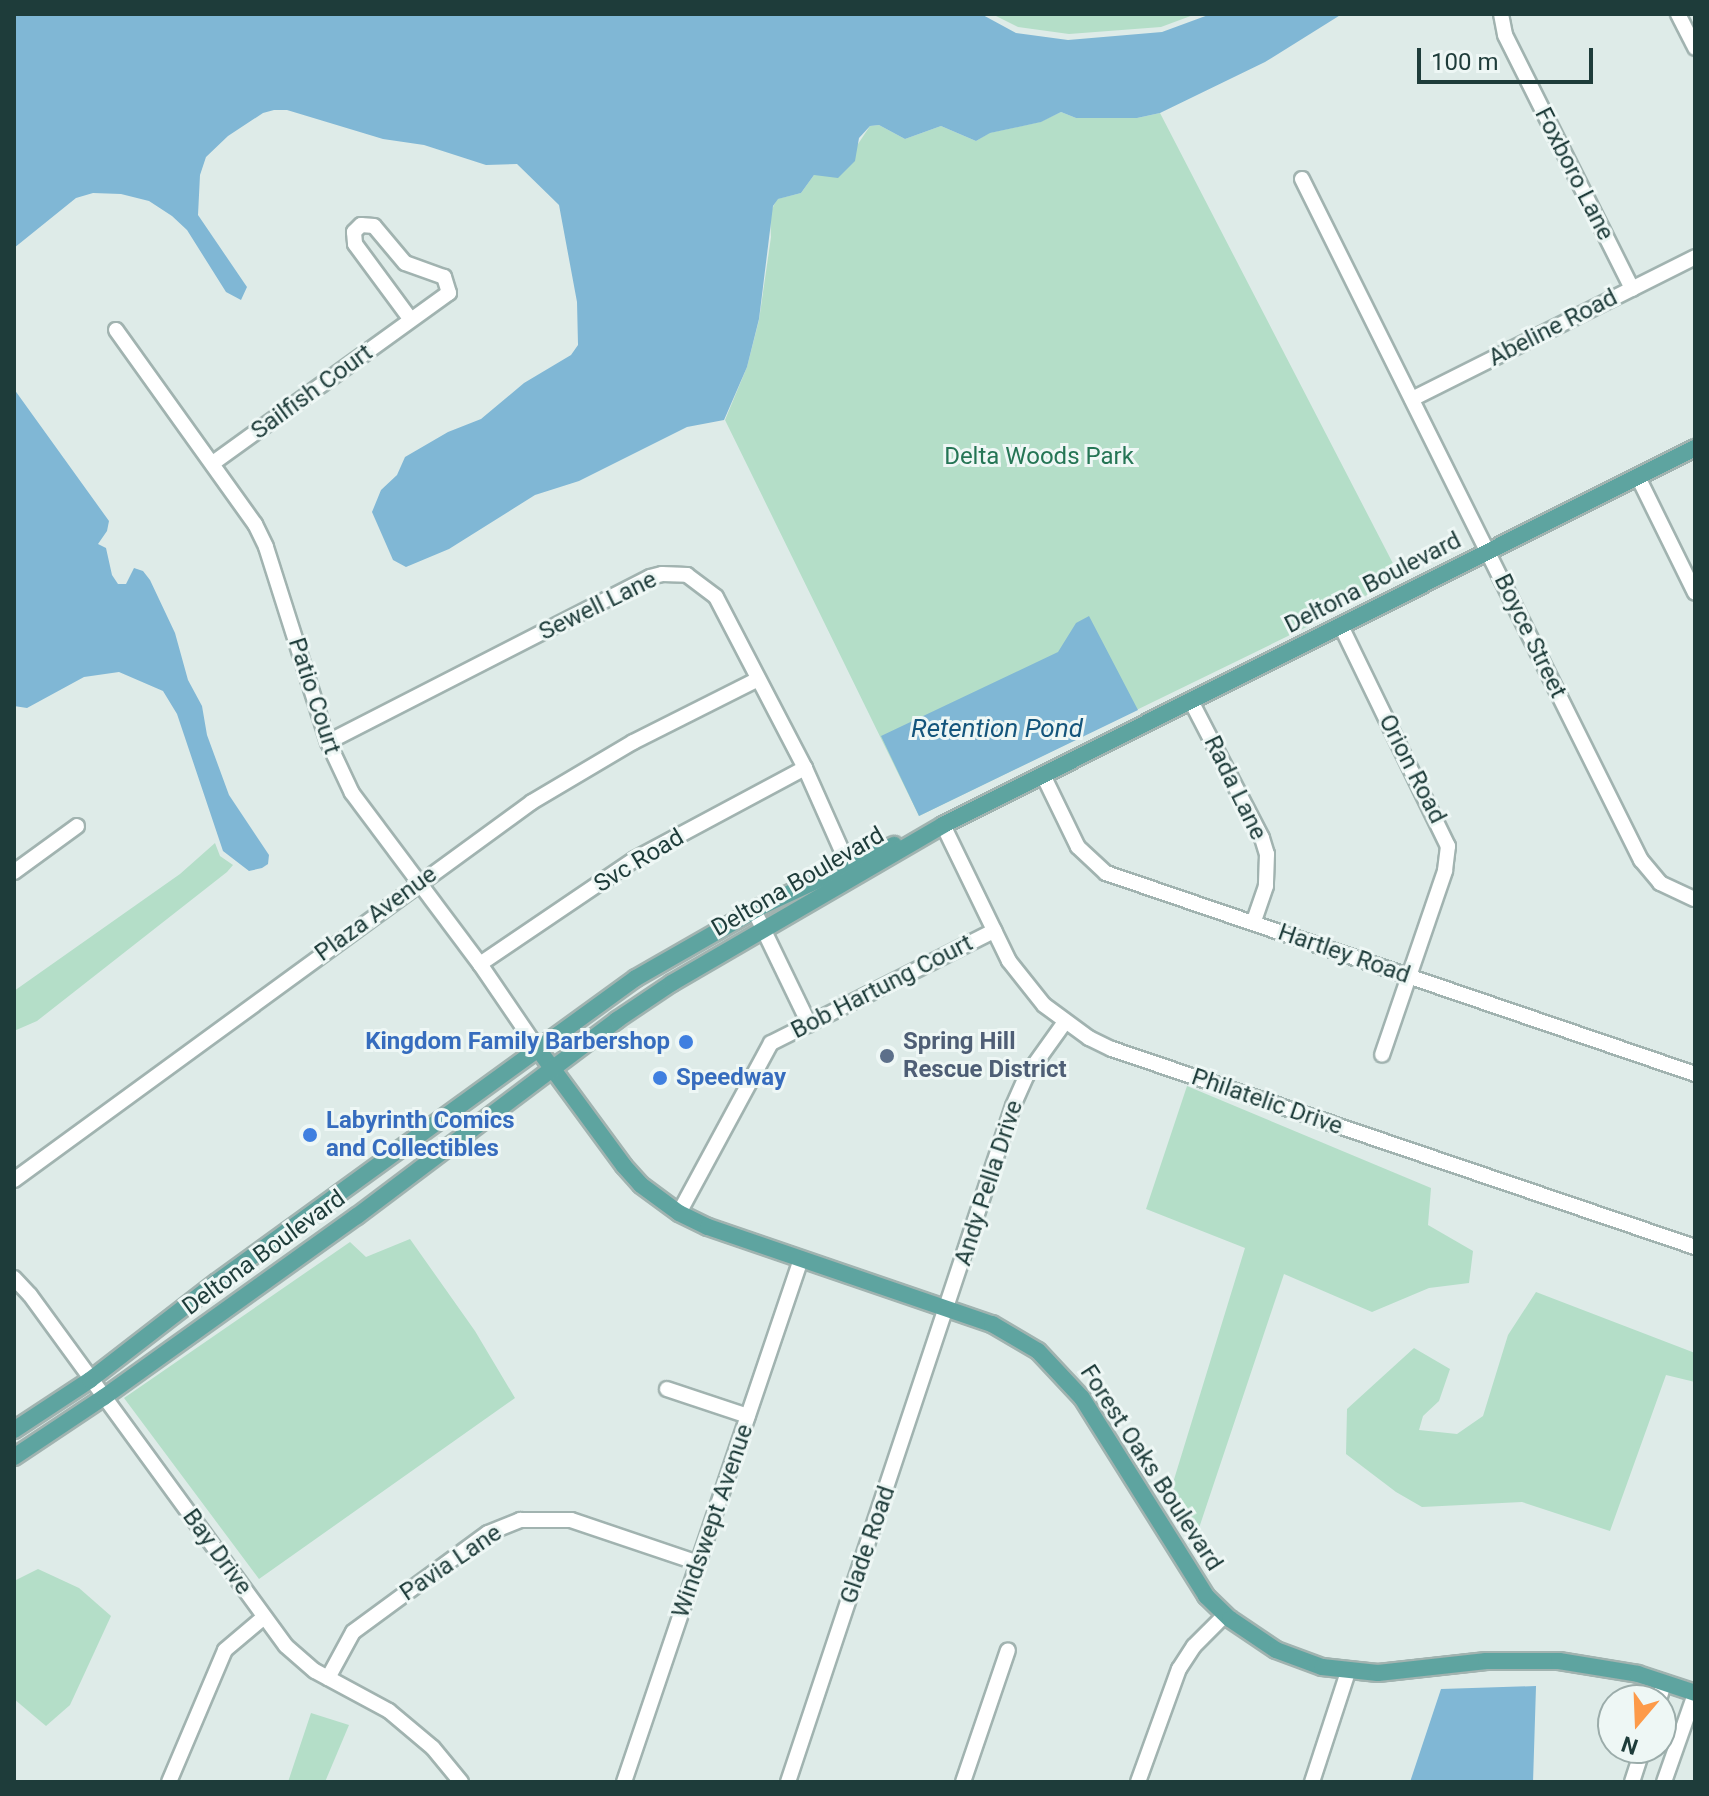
<!DOCTYPE html>
<style>
body{margin:0}
#map{position:relative;width:1709px;height:1796px;overflow:hidden;background:#deebe8;font-family:Roboto,sans-serif}
div>[style]{position:absolute}
.green>*{inset:0;background:#b4dec8}
.water>*{inset:0;background:#80b7d5}
.roads{filter:drop-shadow(2px 0 #a1b3b0) drop-shadow(-2px 0 #a1b3b0) drop-shadow(0 2px #a1b3b0) drop-shadow(0 -2px #a1b3b0)}
.minor>*{height:14px;margin:-7px;padding:0 7px;transform-origin:7px;border-radius:7px;background:#fff}
.major>*{height:16px;margin:-8px;padding:0 8px;transform-origin:8px;border-radius:8px;background:#5ea4a0}
.dots>*{width:22px;height:22px;translate:-50% -50%;box-sizing:border-box;border:4px solid #eef7f5;border-radius:50%}
span{translate:-50% -50%;white-space:nowrap;text-align:center;line-height:1.15;-webkit-text-stroke:6px #eef7f5;paint-order:stroke}
.street-label{font-size:24px;color:#1e3c3a}
.park-label{font-size:24px;color:#257555}
.shop-label{font-size:24px;color:#366cbe;font-weight:700}
.right{translate:-100% -50%;text-align:right}
.left{translate:0 -50%;text-align:left}
.service-label{font-size:24px;color:#4e5e75;font-weight:700}
.water-label{font-size:26px;color:#14557c;font-style:italic}
.frame{position:absolute;inset:0;border:16px solid #1e3c3a;pointer-events:none}
.north{position:absolute;left:1597px;top:1684px;width:80px;height:80px;box-sizing:border-box;background:#eef7f5;border:2px solid #9bacaa;border-radius:50%;rotate:199deg;font-size:22px;font-weight:700;line-height:32px;text-align:center;color:#1e3c3a}
.north::after{content:'';display:block;margin:auto;width:28px;height:36px;background:#fd9a49;clip-path:polygon(50% 0,100% 100%,50% 72%,0 100%)}
.scale{position:absolute;left:1417px;top:48px;width:176px;height:36px;box-sizing:border-box;border:4px solid #1e3c3a;border-top:0;padding-left:10px;font-size:24px;line-height:28px;white-space:nowrap;color:#1e3c3a;-webkit-text-stroke:6px #eef7f5;paint-order:stroke}
</style>
<div id="map">
<div class="green">
<div style="clip-path:polygon(992px 14px,1196px 14px,1161px 27px,1069px 34px,1018px 27px)"></div>
<div style="clip-path:polygon(1061px 112px,1076px 118px,1137px 118px,1160px 113px,1400px 577px,1321px 620px,919px 816px,725px 420px,747px 367px,759px 320px,771px 237px,770px 213px,777px 199px,801px 193px,814px 175px,854px 150px,870px 126px,879px 125px,905px 139px,941px 126px,976px 141px,989px 133px,1040px 122px)"></div>
<div style="clip-path:polygon(215px 843px,220px 856px,233px 865px,227px 872px,37px 1021px,14px 1031px,14px 991px,180px 874px)"></div>
<div style="clip-path:polygon(1187px 1086px,1431px 1188px,1428px 1225px,1473px 1251px,1469px 1283px,1429px 1288px,1372px 1312px,1284px 1274px,1197px 1534px,1172px 1486px,1245px 1248px,1146px 1209px)"></div>
<div style="clip-path:polygon(410px 1239px,475px 1331px,515px 1398px,259px 1579px,124px 1398px,350px 1242px,366px 1257px)"></div>
<div style="clip-path:polygon(1536px 1292px,1695px 1353px,1695px 1382px,1666px 1375px,1610px 1531px,1522px 1502px,1422px 1507px,1396px 1492px,1346px 1454px,1347px 1409px,1414px 1348px,1450px 1369px,1439px 1401px,1423px 1416px,1419px 1430px,1457px 1434px,1483px 1416px,1508px 1335px)"></div>
<div style="clip-path:polygon(38px 1569px,79px 1588px,111px 1616px,70px 1705px,46px 1726px,14px 1699px,14px 1581px)"></div>
<div style="clip-path:polygon(311px 1713px,349px 1725px,325px 1782px,288px 1782px)"></div>
</div>
<div class="water">
<div style="clip-path:polygon(14px 14px,981px 14px,1016px 33px,1068px 40px,1162px 32px,1211px 14px,1342px 14px,1265px 62px,1160px 113px,1137px 118px,1076px 118px,1061px 112px,1041px 122px,990px 133px,976px 141px,941px 126px,905px 139px,879px 125px,870px 126px,859px 138px,855px 161px,838px 178px,814px 175px,801px 193px,778px 199px,773px 206px,759px 319px,747px 367px,724px 420px,687px 427px,579px 481px,535px 495px,449px 549px,406px 567px,393px 560px,372px 512px,381px 490px,397px 475px,405px 457px,448px 432px,481px 419px,524px 383px,571px 355px,578px 345px,577px 302px,559px 205px,517px 164px,486px 165px,424px 145px,383px 139px,287px 110px,274px 110px,263px 113px,228px 136px,206px 157px,200px 175px,198px 215px,247px 287px,241px 300px,226px 292px,187px 230px,172px 216px,149px 201px,121px 194px,93px 193px,76px 198px,14px 248px)"></div>
<div style="clip-path:polygon(14px 389px,109px 521px,107px 531px,98px 544px,106px 548px,112px 575px,118px 584px,126px 584px,134px 568px,143px 571px,150px 580px,175px 633px,188px 680px,202px 706px,207px 735px,229px 795px,269px 855px,268px 864px,262px 868px,249px 871px,223px 851px,177px 714px,163px 691px,119px 672px,84px 677px,27px 708px,14px 706px)"></div>
<div style="clip-path:polygon(1089px 616px,1138px 710px,919px 816px,881px 736px,1058px 652px,1076px 623px)"></div>
<div style="clip-path:polygon(1536px 1686px,1533px 1782px,1410px 1782px,1441px 1689px)"></div>
</div>
<div class="roads">
<div class="minor">
<div style="left:1501px;top:14px;width:21px;rotate:79deg"></div>
<div style="left:1505px;top:35px;width:284px;rotate:63.4deg"></div>
<div style="left:1678px;top:14px;width:38px;rotate:63deg"></div>
<div style="left:1302px;top:179px;width:761px;rotate:63.54deg"></div>
<div style="left:1641px;top:860px;width:30px;rotate:50deg"></div>
<div style="left:1660px;top:883px;width:38px;rotate:25deg"></div>
<div style="left:116px;top:330px;width:239px;rotate:54.4deg"></div>
<div style="left:255px;top:524px;width:25px;rotate:64deg"></div>
<div style="left:266px;top:547px;width:205px;rotate:72.4deg"></div>
<div style="left:328px;top:742px;width:56px;rotate:64.8deg"></div>
<div style="left:352px;top:793px;width:214px;rotate:53.2deg"></div>
<div style="left:480px;top:964px;width:103px;rotate:55.7deg"></div>
<div style="left:1412px;top:399px;width:317px;rotate:-26.6deg"></div>
<div style="left:213px;top:463px;width:291px;rotate:-35.8deg"></div>
<div style="left:449px;top:293px;width:17px;rotate:-107deg"></div>
<div style="left:444px;top:277px;width:41px;rotate:-160.3deg"></div>
<div style="left:405px;top:263px;width:48px;rotate:-130deg"></div>
<div style="left:374px;top:226px;width:13px;rotate:-176deg"></div>
<div style="left:361px;top:225px;width:10px;rotate:135deg"></div>
<div style="left:354px;top:232px;width:12px;rotate:85deg"></div>
<div style="left:355px;top:244px;width:94px;rotate:53.6deg"></div>
<div style="left:1638px;top:477px;width:129px;rotate:63.8deg"></div>
<div style="left:1341px;top:626px;width:245px;rotate:64.1deg"></div>
<div style="left:1448px;top:846px;width:25px;rotate:97deg"></div>
<div style="left:1445px;top:871px;width:194px;rotate:108.9deg"></div>
<div style="left:1191px;top:701px;width:154px;rotate:62.6deg"></div>
<div style="left:1262px;top:838px;width:17px;rotate:73deg"></div>
<div style="left:1267px;top:854px;width:32px;rotate:92deg"></div>
<div style="left:1266px;top:886px;width:39px;rotate:109deg"></div>
<div style="left:328px;top:742px;width:362px;rotate:-27.1deg"></div>
<div style="left:650px;top:577px;width:12px;rotate:-14deg"></div>
<div style="left:662px;top:574px;width:25px;rotate:2deg"></div>
<div style="left:687px;top:575px;width:36px;rotate:37deg"></div>
<div style="left:716px;top:597px;width:193px;rotate:62.5deg"></div>
<div style="left:805px;top:768px;width:118px;rotate:66deg"></div>
<div style="left:1043px;top:775px;width:80px;rotate:64.1deg"></div>
<div style="left:1078px;top:847px;width:38px;rotate:43deg"></div>
<div style="left:1106px;top:873px;width:622px;rotate:18.84deg"></div>
<div style="left:943px;top:825px;width:151px;rotate:64.1deg"></div>
<div style="left:1009px;top:961px;width:56px;rotate:51.5deg"></div>
<div style="left:1044px;top:1005px;width:56px;rotate:36.3deg"></div>
<div style="left:1089px;top:1038px;width:25px;rotate:26deg"></div>
<div style="left:1112px;top:1049px;width:616px;rotate:18.76deg"></div>
<div style="left:14px;top:872px;width:78px;rotate:-36.1deg"></div>
<div style="left:754px;top:910px;width:127px;rotate:64.2deg"></div>
<div style="left:480px;top:964px;width:187px;rotate:-34.1deg"></div>
<div style="left:635px;top:859px;width:193px;rotate:-28.2deg"></div>
<div style="left:14px;top:1180px;width:641px;rotate:-36.12deg"></div>
<div style="left:532px;top:802px;width:117px;rotate:-30.7deg"></div>
<div style="left:633px;top:742px;width:140px;rotate:-26.7deg"></div>
<div style="left:679px;top:1213px;width:193px;rotate:-61.6deg"></div>
<div style="left:771px;top:1043px;width:250px;rotate:-26.7deg"></div>
<div style="left:14px;top:1278px;width:23px;rotate:47deg"></div>
<div style="left:30px;top:1295px;width:434px;rotate:53.9deg"></div>
<div style="left:286px;top:1646px;width:38px;rotate:41deg"></div>
<div style="left:315px;top:1671px;width:84px;rotate:28.4deg"></div>
<div style="left:389px;top:1711px;width:57px;rotate:40.1deg"></div>
<div style="left:433px;top:1748px;width:44px;rotate:50.5deg"></div>
<div style="left:667px;top:1389px;width:85px;rotate:18.4deg"></div>
<div style="left:328px;top:1678px;width:52px;rotate:-61.5deg"></div>
<div style="left:353px;top:1632px;width:167px;rotate:-36.3deg"></div>
<div style="left:488px;top:1533px;width:35px;rotate:-22deg"></div>
<div style="left:520px;top:1520px;width:51px"></div>
<div style="left:571px;top:1520px;width:134px;rotate:18.7deg"></div>
<div style="left:1659px;top:1700px;width:18px;rotate:-74deg"></div>
<div style="left:169px;top:1782px;width:143px;rotate:-67deg"></div>
<div style="left:225px;top:1650px;width:51px;rotate:-40.2deg"></div>
<div style="left:624px;top:1782px;width:552px;rotate:-71.3deg"></div>
<div style="left:788px;top:1782px;width:712px;rotate:-71.59deg"></div>
<div style="left:1013px;top:1106px;width:34px;rotate:-66deg"></div>
<div style="left:1027px;top:1075px;width:65px;rotate:-54.4deg"></div>
<div style="left:963px;top:1782px;width:139px;rotate:-71.2deg"></div>
<div style="left:1138px;top:1782px;width:120px;rotate:-70.1deg"></div>
<div style="left:1179px;top:1669px;width:27px;rotate:-57deg"></div>
<div style="left:1194px;top:1646px;width:44px;rotate:-45deg"></div>
<div style="left:1312px;top:1782px;width:116px;rotate:-71.9deg"></div>
<div style="left:1632px;top:1782px;width:36px;rotate:-72deg"></div>
<div style="left:1664px;top:1782px;width:93px;rotate:-70.6deg"></div>
</div>
<div class="major">
<div style="left:538px;top:1049px;width:145px;rotate:53.7deg"></div>
<div style="left:624px;top:1166px;width:25px;rotate:48deg"></div>
<div style="left:641px;top:1185px;width:47px;rotate:36.4deg"></div>
<div style="left:679px;top:1213px;width:32px;rotate:26deg"></div>
<div style="left:708px;top:1227px;width:300px;rotate:18.9deg"></div>
<div style="left:992px;top:1324px;width:53px;rotate:30.4deg"></div>
<div style="left:1038px;top:1351px;width:64px;rotate:46.9deg"></div>
<div style="left:1082px;top:1398px;width:234px;rotate:57.9deg"></div>
<div style="left:1206px;top:1596px;width:33px;rotate:44deg"></div>
<div style="left:1230px;top:1619px;width:55px;rotate:34deg"></div>
<div style="left:1276px;top:1650px;width:49px;rotate:20.3deg"></div>
<div style="left:1322px;top:1667px;width:56px;rotate:6.1deg"></div>
<div style="left:1378px;top:1673px;width:109px;rotate:-6.3deg"></div>
<div style="left:1486px;top:1661px;width:73px"></div>
<div style="left:1559px;top:1661px;width:80px;rotate:9.3deg"></div>
<div style="left:1638px;top:1674px;width:60px;rotate:18.4deg"></div>
<div style="left:14px;top:1430px;width:91px;rotate:-33.3deg"></div>
<div style="left:90px;top:1380px;width:160px;rotate:-37.7deg"></div>
<div style="left:217px;top:1282px;width:518px;rotate:-35.96deg"></div>
<div style="left:636px;top:978px;width:141px;rotate:-29.8deg"></div>
<div style="left:758px;top:908px;width:150px;rotate:-24.9deg"></div>
<div style="left:14px;top:1457px;width:108px;rotate:-33.7deg"></div>
<div style="left:104px;top:1397px;width:311px;rotate:-35.6deg"></div>
<div style="left:357px;top:1216px;width:326px;rotate:-37deg"></div>
<div style="left:617px;top:1020px;width:66px;rotate:-33.9deg"></div>
<div style="left:672px;top:983px;width:314px;rotate:-30.2deg"></div>
<div style="left:943px;top:825px;width:841px;rotate:-26.63deg"></div>
</div>
</div>
<div class="dots">
<div style="left:686px;top:1042px;background:#3f7fe0"></div>
<div style="left:887px;top:1056px;background:#5c6f8a"></div>
<div style="left:660px;top:1078px;background:#3f7fe0"></div>
<div style="left:310px;top:1135px;background:#3f7fe0"></div>
</div>
<div class="street-label">
<span style="left:1574px;top:174px;rotate:63deg">Foxboro Lane</span>
<span style="left:1553px;top:328px;rotate:-27deg">Abeline Road</span>
<span style="left:312px;top:392px;rotate:-36deg">Sailfish Court</span>
<span style="left:1373px;top:583px;rotate:-27deg">Deltona Boulevard</span>
<span style="left:598px;top:606px;rotate:-26deg">Sewell Lane</span>
<span style="left:1530px;top:636px;rotate:64deg">Boyce Street</span>
<span style="left:314px;top:696px;rotate:72deg">Patio Court</span>
<span style="left:1412px;top:769px;rotate:63deg">Orion Road</span>
<span style="left:1235px;top:788px;rotate:64deg">Rada Lane</span>
<span style="left:639px;top:861px;rotate:-31deg">Svc Road</span>
<span style="left:798px;top:882px;rotate:-30deg">Deltona Boulevard</span>
<span style="left:376px;top:914px;rotate:-36deg">Plaza Avenue</span>
<span style="left:1344px;top:954px;rotate:19deg">Hartley Road</span>
<span style="left:882px;top:987px;rotate:-27deg">Bob Hartung Court</span>
<span style="left:1267px;top:1102px;rotate:19deg">Philatelic Drive</span>
<span style="left:989px;top:1183px;rotate:-72deg">Andy Pella Drive</span>
<span style="left:264px;top:1253px;rotate:-36deg">Deltona Boulevard</span>
<span style="left:1151px;top:1468px;rotate:57deg">Forest Oaks Boulevard</span>
<span style="left:713px;top:1521px;rotate:-71deg">Windswept Avenue</span>
<span style="left:868px;top:1545px;rotate:-71deg">Glade Road</span>
<span style="left:217px;top:1552px;rotate:54deg">Bay Drive</span>
<span style="left:451px;top:1563px;rotate:-34deg">Pavia Lane</span>
</div>
<div class="park-label">
<span style="left:1039px;top:457px">Delta Woods Park</span>
</div>
<div class="shop-label">
<span class="right" style="left:670px;top:1042px">Kingdom Family Barbershop</span>
<span class="left" style="left:676px;top:1078px">Speedway</span>
<span class="left" style="left:326px;top:1135px">Labyrinth Comics<br>and Collectibles</span>
</div>
<div class="service-label">
<span class="left" style="left:903px;top:1056px">Spring Hill<br>Rescue District</span>
</div>
<div class="water-label">
<span style="left:997px;top:729px">Retention Pond</span>
</div>
<div class="frame"></div>
<div class="north">N</div>
<div class="scale">100 m</div>
</div>
